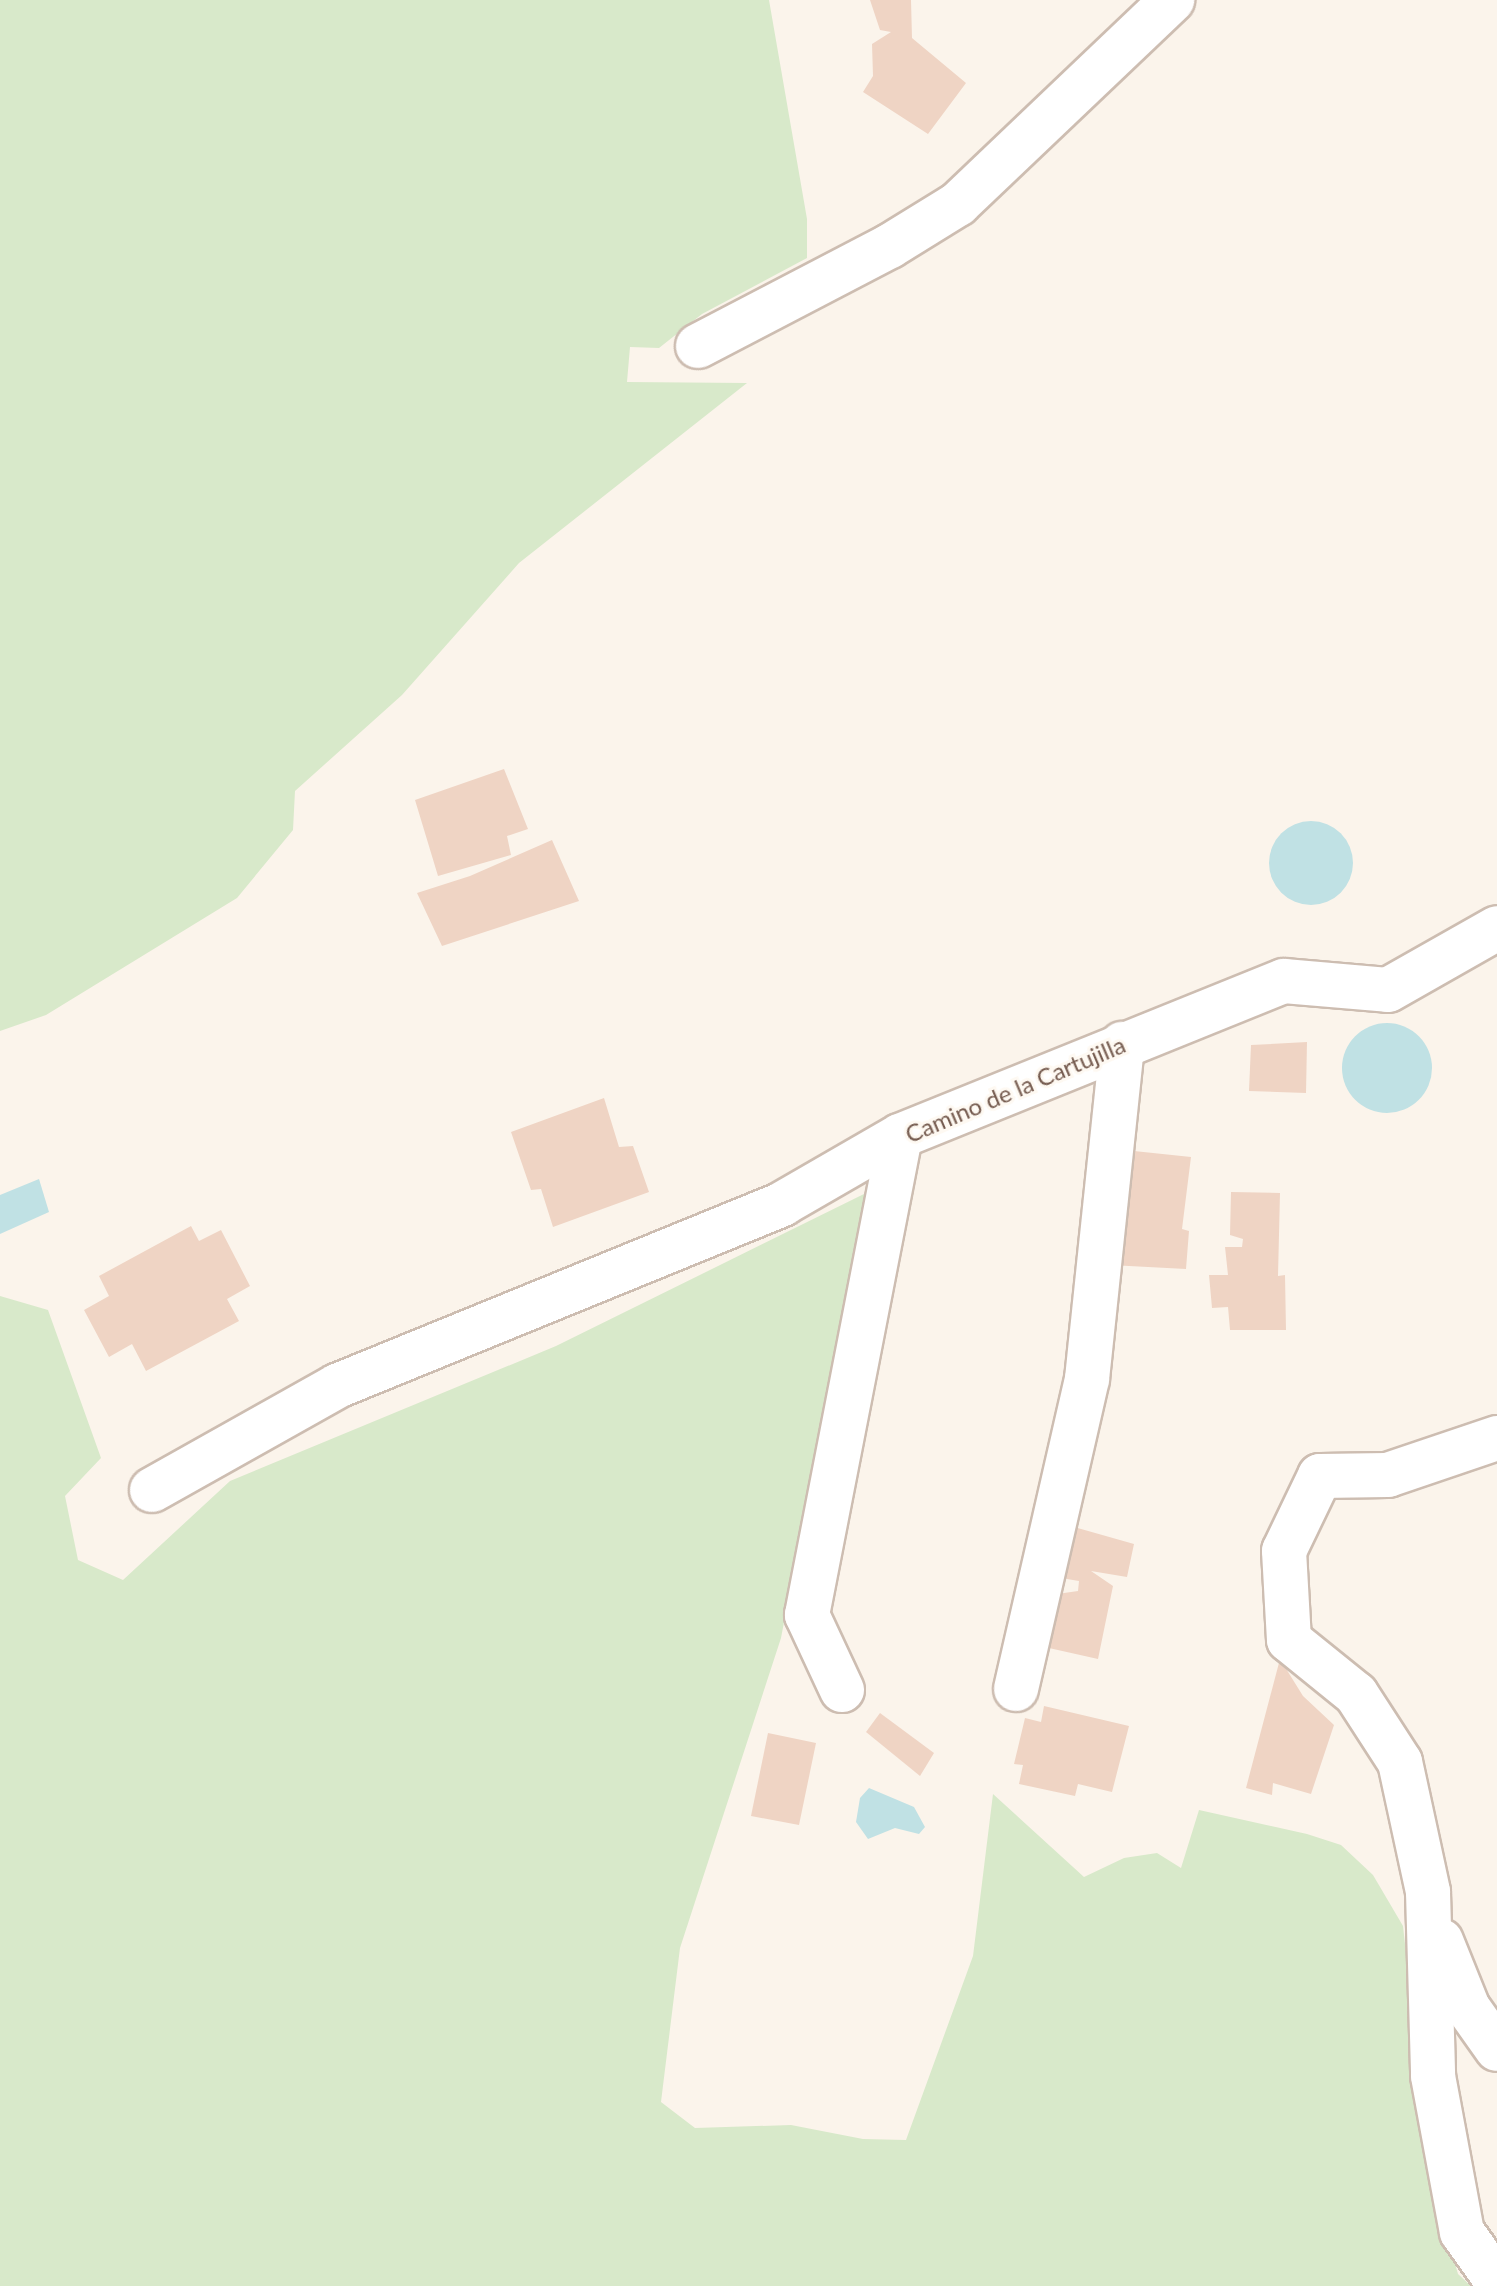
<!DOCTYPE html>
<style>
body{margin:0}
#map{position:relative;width:1497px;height:2286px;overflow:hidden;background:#fbf4eb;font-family:Lato,sans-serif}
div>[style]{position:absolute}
.green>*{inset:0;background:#d8e9ca}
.water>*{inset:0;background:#c0e1e4}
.round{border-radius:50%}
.building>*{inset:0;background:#efd4c4}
.roads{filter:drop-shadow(2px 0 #cdbdb1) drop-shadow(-2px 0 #cdbdb1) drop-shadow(0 2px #cdbdb1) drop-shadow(0 -2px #cdbdb1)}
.minor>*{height:44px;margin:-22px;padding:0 22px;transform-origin:22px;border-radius:22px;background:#fff}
span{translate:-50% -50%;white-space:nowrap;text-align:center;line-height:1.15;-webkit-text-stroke:6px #fef9f2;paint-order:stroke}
.street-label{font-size:24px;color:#755b4f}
</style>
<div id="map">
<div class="green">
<div style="clip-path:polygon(0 0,769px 0,807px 219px,807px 258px,702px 314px,659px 348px,630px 347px,627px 382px,747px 383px,519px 563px,402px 695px,295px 791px,293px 830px,237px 898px,46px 1015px,0 1031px)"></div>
<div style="clip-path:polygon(866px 1193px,781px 1638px,680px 1948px,661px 2102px,695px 2128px,791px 2125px,863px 2139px,906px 2140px,973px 1956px,993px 1794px,1084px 1877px,1124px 1858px,1157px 1853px,1181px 1868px,1199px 1810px,1307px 1834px,1341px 1845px,1373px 1875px,1403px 1926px,1431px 2178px,1458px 2274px,1471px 2286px,0 2286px,0 1296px,48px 1310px,101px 1458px,65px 1496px,78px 1560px,123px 1580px,230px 1481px,556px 1346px)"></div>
</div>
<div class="water">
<div class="round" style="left:1269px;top:821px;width:84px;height:84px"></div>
<div class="round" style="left:1342px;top:1023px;width:90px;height:90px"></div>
<div style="clip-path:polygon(39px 1179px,49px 1212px,0 1234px,0 1195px)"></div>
<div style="clip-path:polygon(869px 1788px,914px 1807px,925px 1827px,919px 1834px,895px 1828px,868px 1839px,856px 1822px,860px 1798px)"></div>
</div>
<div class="building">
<div style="clip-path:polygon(870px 0,911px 0,912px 38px,966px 83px,928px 134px,863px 92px,873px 76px,872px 44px,891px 32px,880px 30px)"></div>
<div style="clip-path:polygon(504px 769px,528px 829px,507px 836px,511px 855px,438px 876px,415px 800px)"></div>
<div style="clip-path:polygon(552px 840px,579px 901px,442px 946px,417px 893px,470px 876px)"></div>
<div style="clip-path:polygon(1307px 1042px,1306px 1093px,1249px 1091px,1251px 1045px)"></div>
<div style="clip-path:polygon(604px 1098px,619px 1147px,633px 1146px,649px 1192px,553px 1227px,541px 1189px,531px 1190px,511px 1132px)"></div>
<div style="clip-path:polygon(1134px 1151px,1191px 1157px,1182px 1229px,1189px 1231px,1186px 1269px,1110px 1265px,1119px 1202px,1128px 1202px)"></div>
<div style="clip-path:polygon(1231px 1192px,1280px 1193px,1278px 1276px,1285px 1275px,1286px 1330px,1230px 1330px,1228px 1307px,1212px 1308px,1209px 1275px,1228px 1275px,1225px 1247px,1242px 1247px,1243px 1239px,1230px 1235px)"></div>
<div style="clip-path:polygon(191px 1226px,199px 1241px,221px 1230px,250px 1286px,227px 1299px,239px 1321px,146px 1371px,132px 1344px,109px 1357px,84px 1310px,109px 1296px,99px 1276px)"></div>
<div style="clip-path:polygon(1067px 1525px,1134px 1544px,1127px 1577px,1091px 1571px,1113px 1586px,1098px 1659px,1040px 1646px,1050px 1595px,1078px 1591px,1079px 1581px,1055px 1577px)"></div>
<div style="clip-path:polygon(1280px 1659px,1303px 1696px,1334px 1725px,1311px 1794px,1273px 1783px,1272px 1795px,1246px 1788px)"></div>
<div style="clip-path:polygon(1044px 1706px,1129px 1726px,1112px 1792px,1078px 1784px,1075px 1796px,1019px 1784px,1023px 1765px,1014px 1764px,1025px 1718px,1041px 1722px)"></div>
<div style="clip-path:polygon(880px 1713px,934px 1753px,920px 1776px,866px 1732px)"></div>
<div style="clip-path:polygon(768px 1733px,816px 1743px,799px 1825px,751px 1816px)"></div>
</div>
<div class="roads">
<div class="minor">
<div style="left:698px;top:346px;width:216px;rotate:-27.5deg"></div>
<div style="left:890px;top:246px;width:80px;rotate:-31.7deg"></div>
<div style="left:958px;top:204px;width:296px;rotate:-43.6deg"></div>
<div style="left:1497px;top:1438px;width:115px;rotate:161.3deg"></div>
<div style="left:1388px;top:1475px;width:68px;rotate:179.2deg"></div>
<div style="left:1320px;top:1476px;width:83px;rotate:115.6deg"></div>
<div style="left:1284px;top:1551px;width:89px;rotate:86.8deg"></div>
<div style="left:1289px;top:1640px;width:86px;rotate:38.9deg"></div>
<div style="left:1356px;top:1694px;width:81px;rotate:57.1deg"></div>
<div style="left:1400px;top:1762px;width:133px;rotate:77.8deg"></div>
<div style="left:1428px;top:1892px;width:184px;rotate:88.4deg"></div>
<div style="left:1433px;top:2076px;width:159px;rotate:79.5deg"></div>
<div style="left:1462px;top:2232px;width:60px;rotate:54.5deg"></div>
<div style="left:152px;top:1490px;width:212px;rotate:-29.3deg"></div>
<div style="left:337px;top:1386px;width:481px;rotate:-22.2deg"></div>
<div style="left:782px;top:1204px;width:136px;rotate:-30deg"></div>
<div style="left:900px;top:1136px;width:414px;rotate:-22deg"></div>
<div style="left:1284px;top:981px;width:104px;rotate:4.9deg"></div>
<div style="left:1388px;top:990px;width:125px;rotate:-29.6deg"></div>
<div style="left:1016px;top:1689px;width:318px;rotate:-77.1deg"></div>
<div style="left:1087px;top:1379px;width:337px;rotate:-84deg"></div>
<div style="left:842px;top:1690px;width:83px;rotate:-115deg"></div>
<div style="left:807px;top:1615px;width:488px;rotate:-79deg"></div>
<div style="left:1441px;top:1941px;width:72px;rotate:68.1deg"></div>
<div style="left:1468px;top:2008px;width:50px;rotate:54.7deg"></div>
</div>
</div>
<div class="street-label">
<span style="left:1015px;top:1089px;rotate:-23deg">Camino de la Cartujilla</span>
</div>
</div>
